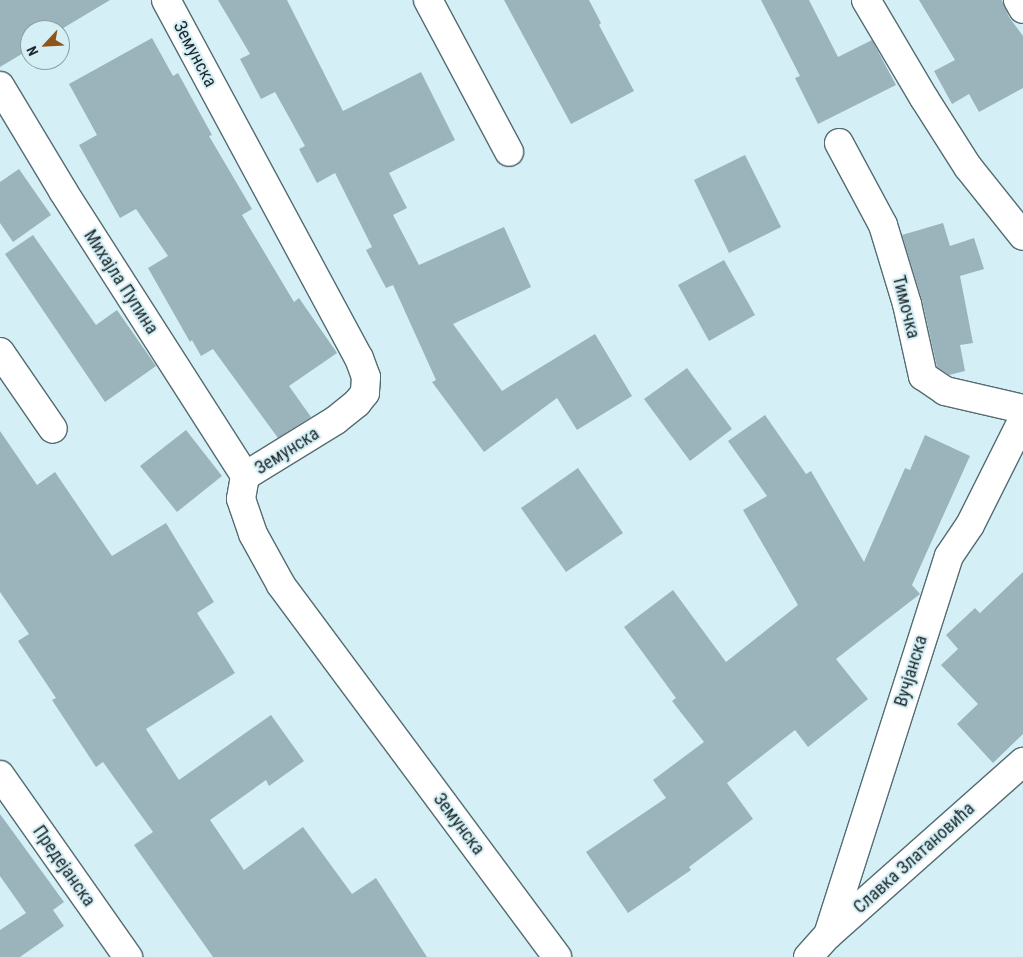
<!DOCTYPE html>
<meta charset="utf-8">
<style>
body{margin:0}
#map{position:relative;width:1023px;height:957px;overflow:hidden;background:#d4eff5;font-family:"Roboto Condensed",sans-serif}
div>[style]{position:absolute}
.building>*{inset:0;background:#9bb4bb}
.roads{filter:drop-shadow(1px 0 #546c72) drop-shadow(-1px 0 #546c72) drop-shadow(0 1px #546c72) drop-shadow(0 -1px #546c72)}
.minor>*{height:28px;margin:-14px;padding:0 14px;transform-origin:14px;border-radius:14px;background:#fff}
span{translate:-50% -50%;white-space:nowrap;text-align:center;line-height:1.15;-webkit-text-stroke:4px #d4eff5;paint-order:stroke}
.street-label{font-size:18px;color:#1e282b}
.north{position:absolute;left:20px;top:20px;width:50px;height:50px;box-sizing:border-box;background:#d4eff5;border:1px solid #8b9fa4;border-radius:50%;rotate:245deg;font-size:14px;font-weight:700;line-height:20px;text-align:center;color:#1e282b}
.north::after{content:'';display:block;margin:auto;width:18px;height:22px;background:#915417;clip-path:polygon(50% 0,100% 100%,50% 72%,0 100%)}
</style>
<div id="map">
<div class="building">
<div style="clip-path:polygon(0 0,110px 0,60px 30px,30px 30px,30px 49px,0 67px)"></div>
<div style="clip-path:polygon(218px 0,287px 0,343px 111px,421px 72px,455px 140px,389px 173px,407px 208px,393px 215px,419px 265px,504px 227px,531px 287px,453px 324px,502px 391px,595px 334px,632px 396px,577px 430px,557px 398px,484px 452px,432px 382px,436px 380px,393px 285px,386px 288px,366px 250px,372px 247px,335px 173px,317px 183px,299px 149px,305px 146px,275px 92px,261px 99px,240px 59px,250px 54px)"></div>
<div style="clip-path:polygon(504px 0,589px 0,601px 23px,599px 25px,634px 91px,571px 124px)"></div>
<div style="clip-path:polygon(761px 0,809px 0,838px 57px,872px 40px,896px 85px,818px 124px,795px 78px,800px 76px)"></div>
<div style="clip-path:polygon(919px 0,1002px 0,1009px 17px,1023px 36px,1023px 88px,979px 112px,969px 94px,952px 104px,934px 71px,955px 60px)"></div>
<div style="clip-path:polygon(152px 38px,173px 76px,178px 73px,212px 135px,209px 136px,252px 209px,242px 215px,294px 302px,299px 298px,337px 353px,289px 386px,311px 417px,278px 438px,213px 349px,201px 356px,192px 340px,190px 342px,148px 268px,168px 256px,136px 209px,120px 218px,79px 145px,97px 135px,69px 84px)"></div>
<div style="clip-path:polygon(745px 155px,781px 227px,729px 253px,694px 180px)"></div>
<div style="clip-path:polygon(19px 169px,51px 215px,13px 242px,0 223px,0 182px)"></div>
<div style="clip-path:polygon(943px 223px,950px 246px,974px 238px,984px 269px,960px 276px,973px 343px,960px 345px,965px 371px,949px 375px,937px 367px,922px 300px,902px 235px)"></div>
<div style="clip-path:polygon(33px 235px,96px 325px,117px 310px,156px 366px,105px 402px,5px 254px)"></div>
<div style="clip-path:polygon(724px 260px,755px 315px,709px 341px,678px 285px)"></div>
<div style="clip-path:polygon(687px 368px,732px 429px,690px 461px,644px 399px)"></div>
<div style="clip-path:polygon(765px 415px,806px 474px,811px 471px,864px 562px,905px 468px,910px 470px,925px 435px,970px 456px,912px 585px,920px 594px,836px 659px,868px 699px,808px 747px,795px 730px,727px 783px,753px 819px,689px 867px,691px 870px,628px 913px,586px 852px,666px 798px,653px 780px,704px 742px,672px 701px,676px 698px,624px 627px,673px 590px,726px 662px,798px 605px,743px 510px,767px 496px,728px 441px)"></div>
<div style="clip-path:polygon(186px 430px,222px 476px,177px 512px,140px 466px)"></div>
<div style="clip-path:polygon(0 431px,37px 485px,55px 472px,112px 556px,166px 523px,214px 602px,197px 613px,235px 673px,146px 729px,179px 780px,271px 715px,304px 761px,269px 786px,266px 780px,210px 820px,244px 870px,303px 827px,352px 894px,376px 878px,427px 957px,213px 957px,134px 845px,153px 832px,103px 762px,96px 767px,52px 700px,56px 698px,18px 641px,29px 634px,0 592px)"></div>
<div style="clip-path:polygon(578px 468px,623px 533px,566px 572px,521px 508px)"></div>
<div style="clip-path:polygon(1023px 572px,1023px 734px,993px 763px,957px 724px,978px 704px,941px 665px,958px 649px,946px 635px,975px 608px,980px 613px)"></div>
<div style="clip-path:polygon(0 814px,64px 902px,53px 910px,64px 926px,20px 957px,0 957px,0 930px,26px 913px,0 876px)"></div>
</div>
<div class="roads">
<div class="minor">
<div style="left:166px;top:0;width:407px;rotate:61.7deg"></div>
<div style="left:359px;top:358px;width:20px;rotate:70deg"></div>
<div style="left:366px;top:377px;width:16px;rotate:94deg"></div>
<div style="left:365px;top:393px;width:13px;rotate:129deg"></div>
<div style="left:357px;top:403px;width:27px;rotate:141deg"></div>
<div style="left:336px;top:420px;width:107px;rotate:148.4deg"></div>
<div style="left:245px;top:476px;width:23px;rotate:100deg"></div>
<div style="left:241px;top:499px;width:37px;rotate:71deg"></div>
<div style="left:253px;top:534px;width:58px;rotate:61.2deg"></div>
<div style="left:281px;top:585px;width:463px;rotate:53.4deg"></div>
<div style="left:428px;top:0;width:172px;rotate:61.9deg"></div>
<div style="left:866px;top:0;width:114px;rotate:59.4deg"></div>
<div style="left:924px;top:98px;width:82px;rotate:57.5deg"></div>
<div style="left:968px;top:167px;width:88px;rotate:51.4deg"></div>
<div style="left:1018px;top:0;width:10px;rotate:61deg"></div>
<div style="left:0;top:86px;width:122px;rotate:59deg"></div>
<div style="left:63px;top:191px;width:338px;rotate:57.4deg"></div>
<div style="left:839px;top:143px;width:93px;rotate:61.8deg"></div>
<div style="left:883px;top:225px;width:83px;rotate:73.1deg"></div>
<div style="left:907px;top:304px;width:74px;rotate:77.5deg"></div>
<div style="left:923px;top:376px;width:27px;rotate:34deg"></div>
<div style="left:945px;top:391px;width:80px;rotate:13deg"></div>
<div style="left:0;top:352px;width:93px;rotate:55.5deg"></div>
<div style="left:0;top:775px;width:223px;rotate:54.9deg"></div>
<div style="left:828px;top:935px;width:398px;rotate:-72.3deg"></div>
<div style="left:949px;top:556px;width:37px;rotate:-56deg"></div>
<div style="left:970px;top:525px;width:119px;rotate:-63.4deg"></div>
<div style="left:808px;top:957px;width:30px;rotate:-48deg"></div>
<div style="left:828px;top:935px;width:261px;rotate:-41.6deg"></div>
</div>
</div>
<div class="street-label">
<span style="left:195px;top:54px;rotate:62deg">Земунска</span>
<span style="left:121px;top:282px;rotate:57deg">Михајла Пупина</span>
<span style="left:906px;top:307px;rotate:76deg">Тимочка</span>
<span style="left:287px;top:451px;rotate:-32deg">Земунска</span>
<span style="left:911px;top:671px;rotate:-73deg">Вучјанска</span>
<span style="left:459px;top:824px;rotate:53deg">Земунска</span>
<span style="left:914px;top:858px;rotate:-42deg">Славка Златановића</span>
<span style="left:64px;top:866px;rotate:55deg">Предејанска</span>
</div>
<div class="north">N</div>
</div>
